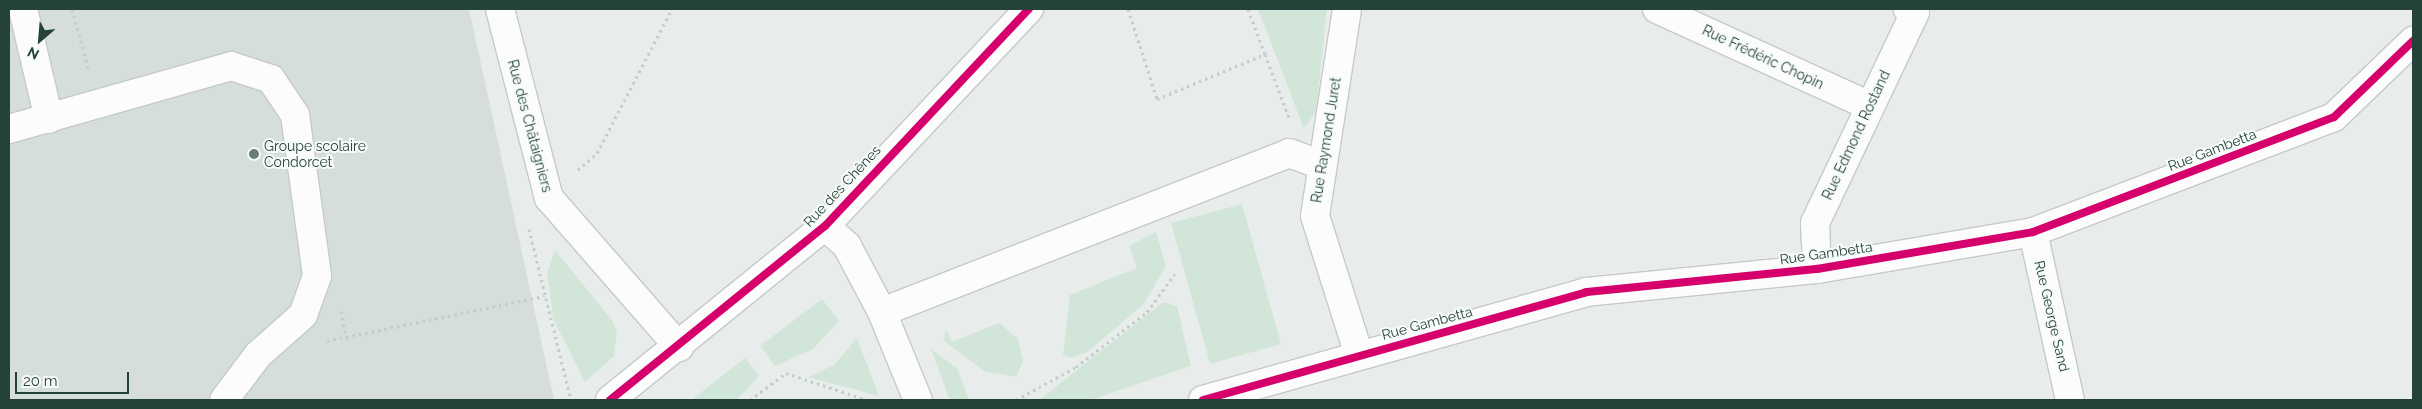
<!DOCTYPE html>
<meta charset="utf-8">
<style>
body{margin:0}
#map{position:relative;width:2422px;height:409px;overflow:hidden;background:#e8edeb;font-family:Raleway,sans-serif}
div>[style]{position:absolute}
.built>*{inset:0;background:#d6dedb}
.green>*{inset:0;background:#d1e6d8}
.path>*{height:3px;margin-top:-1.5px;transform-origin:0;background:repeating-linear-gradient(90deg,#c3ccca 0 2.5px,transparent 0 6.5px)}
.roads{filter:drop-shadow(1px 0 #c5cac8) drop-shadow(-1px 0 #c5cac8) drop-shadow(0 1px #c5cac8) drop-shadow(0 -1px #c5cac8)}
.minor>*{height:28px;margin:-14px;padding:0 14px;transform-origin:14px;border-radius:14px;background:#fcfcfc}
.cycleway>*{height:8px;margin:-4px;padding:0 4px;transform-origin:4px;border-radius:4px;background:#d6006c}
.dots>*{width:14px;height:14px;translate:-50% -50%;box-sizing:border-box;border:2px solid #f7fbf9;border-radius:50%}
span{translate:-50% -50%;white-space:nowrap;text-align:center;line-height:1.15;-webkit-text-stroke:4px #f7fbf9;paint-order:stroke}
.street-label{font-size:14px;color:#24423a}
.poi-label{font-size:14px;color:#24423a}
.left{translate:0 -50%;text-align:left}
.frame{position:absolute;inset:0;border:10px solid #24423a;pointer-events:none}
.north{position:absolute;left:15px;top:15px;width:50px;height:50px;-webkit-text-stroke:4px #f7fbf9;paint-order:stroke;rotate:207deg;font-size:14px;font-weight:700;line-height:20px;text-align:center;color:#24423a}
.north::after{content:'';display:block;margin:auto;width:18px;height:22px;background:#24423a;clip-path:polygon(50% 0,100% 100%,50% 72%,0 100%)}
.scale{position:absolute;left:15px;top:372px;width:114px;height:22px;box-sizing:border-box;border:2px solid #24423a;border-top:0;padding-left:6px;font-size:15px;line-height:18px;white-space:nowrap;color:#24423a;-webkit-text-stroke:4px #f7fbf9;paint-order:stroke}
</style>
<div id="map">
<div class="built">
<div style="clip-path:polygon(9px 9px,469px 9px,554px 400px,9px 400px)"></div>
</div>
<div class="green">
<div style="clip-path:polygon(1258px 9px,1327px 9px,1316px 111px,1304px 129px)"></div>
<div style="clip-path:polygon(1242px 204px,1281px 344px,1210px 364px,1171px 223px)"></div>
<div style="clip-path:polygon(1156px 232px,1166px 266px,1143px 305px,1087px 352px,1072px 358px,1063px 355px,1070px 295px,1137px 268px,1129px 246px)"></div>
<div style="clip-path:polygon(555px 250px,612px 320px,617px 332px,614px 356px,585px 382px,554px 321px,547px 274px)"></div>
<div style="clip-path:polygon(822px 299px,839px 321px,813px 349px,775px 366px,760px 346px)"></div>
<div style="clip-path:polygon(1163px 302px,1177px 306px,1191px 366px,1091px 400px,1039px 400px)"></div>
<div style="clip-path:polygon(999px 323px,1018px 339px,1023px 361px,1016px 377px,984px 371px,943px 340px,946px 329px,952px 342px)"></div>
<div style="clip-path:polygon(857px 338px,879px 396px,808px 377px,834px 365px)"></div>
<div style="clip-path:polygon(931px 349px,957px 368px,969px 400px,950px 400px)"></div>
<div style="clip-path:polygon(745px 358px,759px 376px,737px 400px,691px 400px)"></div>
</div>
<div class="path">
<div style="left:72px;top:9px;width:64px;rotate:74.7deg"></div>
<div style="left:1128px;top:9px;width:95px;rotate:72.1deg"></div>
<div style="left:1157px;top:99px;width:117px;rotate:-22.6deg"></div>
<div style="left:1265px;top:54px;width:71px;rotate:69.3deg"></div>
<div style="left:1248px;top:9px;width:48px;rotate:69.3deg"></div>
<div style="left:578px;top:170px;width:25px;rotate:-42deg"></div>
<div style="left:597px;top:153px;width:162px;rotate:-62.5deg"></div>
<div style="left:529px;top:229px;width:176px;rotate:76.2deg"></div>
<div style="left:341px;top:311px;width:26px;rotate:79deg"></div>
<div style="left:327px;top:341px;width:222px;rotate:-11.7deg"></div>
<div style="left:750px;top:400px;width:45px;rotate:-36.9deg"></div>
<div style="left:786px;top:373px;width:85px;rotate:18.4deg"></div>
<div style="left:1016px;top:400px;width:68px;rotate:-28.8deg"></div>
<div style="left:1076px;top:367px;width:90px;rotate:-37.8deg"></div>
<div style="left:1147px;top:312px;width:47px;rotate:-53.6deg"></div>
</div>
<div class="roads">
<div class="minor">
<div style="left:23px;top:9px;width:113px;rotate:76.7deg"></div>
<div style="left:500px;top:9px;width:195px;rotate:75.5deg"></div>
<div style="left:549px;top:198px;width:198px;rotate:48.9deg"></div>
<div style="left:1347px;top:9px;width:209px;rotate:98.8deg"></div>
<div style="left:1315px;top:216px;width:146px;rotate:72.4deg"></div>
<div style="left:1657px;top:9px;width:232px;rotate:24.5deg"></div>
<div style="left:9px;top:129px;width:231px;rotate:-15.8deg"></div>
<div style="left:231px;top:66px;width:42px;rotate:18deg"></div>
<div style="left:271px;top:79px;width:43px;rotate:56.3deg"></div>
<div style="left:295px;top:115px;width:162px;rotate:82.2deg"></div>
<div style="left:317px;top:276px;width:41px;rotate:109.7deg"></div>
<div style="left:303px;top:315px;width:60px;rotate:138.4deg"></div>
<div style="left:258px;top:355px;width:56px;rotate:127.1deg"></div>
<div style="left:825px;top:226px;width:30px;rotate:42deg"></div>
<div style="left:847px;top:246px;width:75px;rotate:62.1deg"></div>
<div style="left:882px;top:312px;width:95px;rotate:67.8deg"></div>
<div style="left:2033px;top:232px;width:172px;rotate:77.6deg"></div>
<div style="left:1817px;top:269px;width:46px;rotate:-92.5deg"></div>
<div style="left:1815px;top:223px;width:233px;rotate:-64.6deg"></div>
<div style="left:1915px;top:12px;width:8px;rotate:-157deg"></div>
<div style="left:882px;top:312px;width:437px;rotate:-21.3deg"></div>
<div style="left:1289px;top:153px;width:35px;rotate:20deg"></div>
<div style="left:610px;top:400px;width:277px;rotate:-39deg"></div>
<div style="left:825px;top:226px;width:298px;rotate:-46.8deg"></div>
<div style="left:1203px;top:400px;width:398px;rotate:-15.7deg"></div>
<div style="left:1586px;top:292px;width:232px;rotate:-5.7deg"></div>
<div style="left:1817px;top:269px;width:219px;rotate:-9.7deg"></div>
<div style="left:2033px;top:232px;width:322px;rotate:-20.9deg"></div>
<div style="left:2334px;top:117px;width:110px;rotate:-43.9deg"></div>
</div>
</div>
<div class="cycleway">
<div style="left:610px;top:400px;width:277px;rotate:-39deg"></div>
<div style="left:825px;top:226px;width:298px;rotate:-46.8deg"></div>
<div style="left:1203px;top:400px;width:398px;rotate:-15.7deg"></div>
<div style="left:1586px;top:292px;width:232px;rotate:-5.7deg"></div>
<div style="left:1817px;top:269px;width:219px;rotate:-9.7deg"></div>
<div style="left:2033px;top:232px;width:322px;rotate:-20.9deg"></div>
<div style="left:2334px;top:117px;width:110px;rotate:-43.9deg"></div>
</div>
<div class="dots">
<div style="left:254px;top:154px;background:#697e78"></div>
</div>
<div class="street-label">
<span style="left:1763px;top:57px;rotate:25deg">Rue Frédéric Chopin</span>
<span style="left:530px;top:126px;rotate:75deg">Rue des Châtaigniers</span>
<span style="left:1856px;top:135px;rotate:-65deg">Rue Edmond Rostand</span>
<span style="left:1326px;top:140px;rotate:-81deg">Rue Raymond Juret</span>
<span style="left:2212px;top:150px;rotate:-21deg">Rue Gambetta</span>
<span style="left:842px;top:186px;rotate:-47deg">Rue des Chênes</span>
<span style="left:1826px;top:253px;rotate:-8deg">Rue Gambetta</span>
<span style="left:2052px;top:316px;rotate:77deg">Rue George Sand</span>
<span style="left:1427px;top:323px;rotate:-15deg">Rue Gambetta</span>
</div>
<div class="poi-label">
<span class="left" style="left:264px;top:154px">Groupe scolaire<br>Condorcet</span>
</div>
<div class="frame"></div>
<div class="north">N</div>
<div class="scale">20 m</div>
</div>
